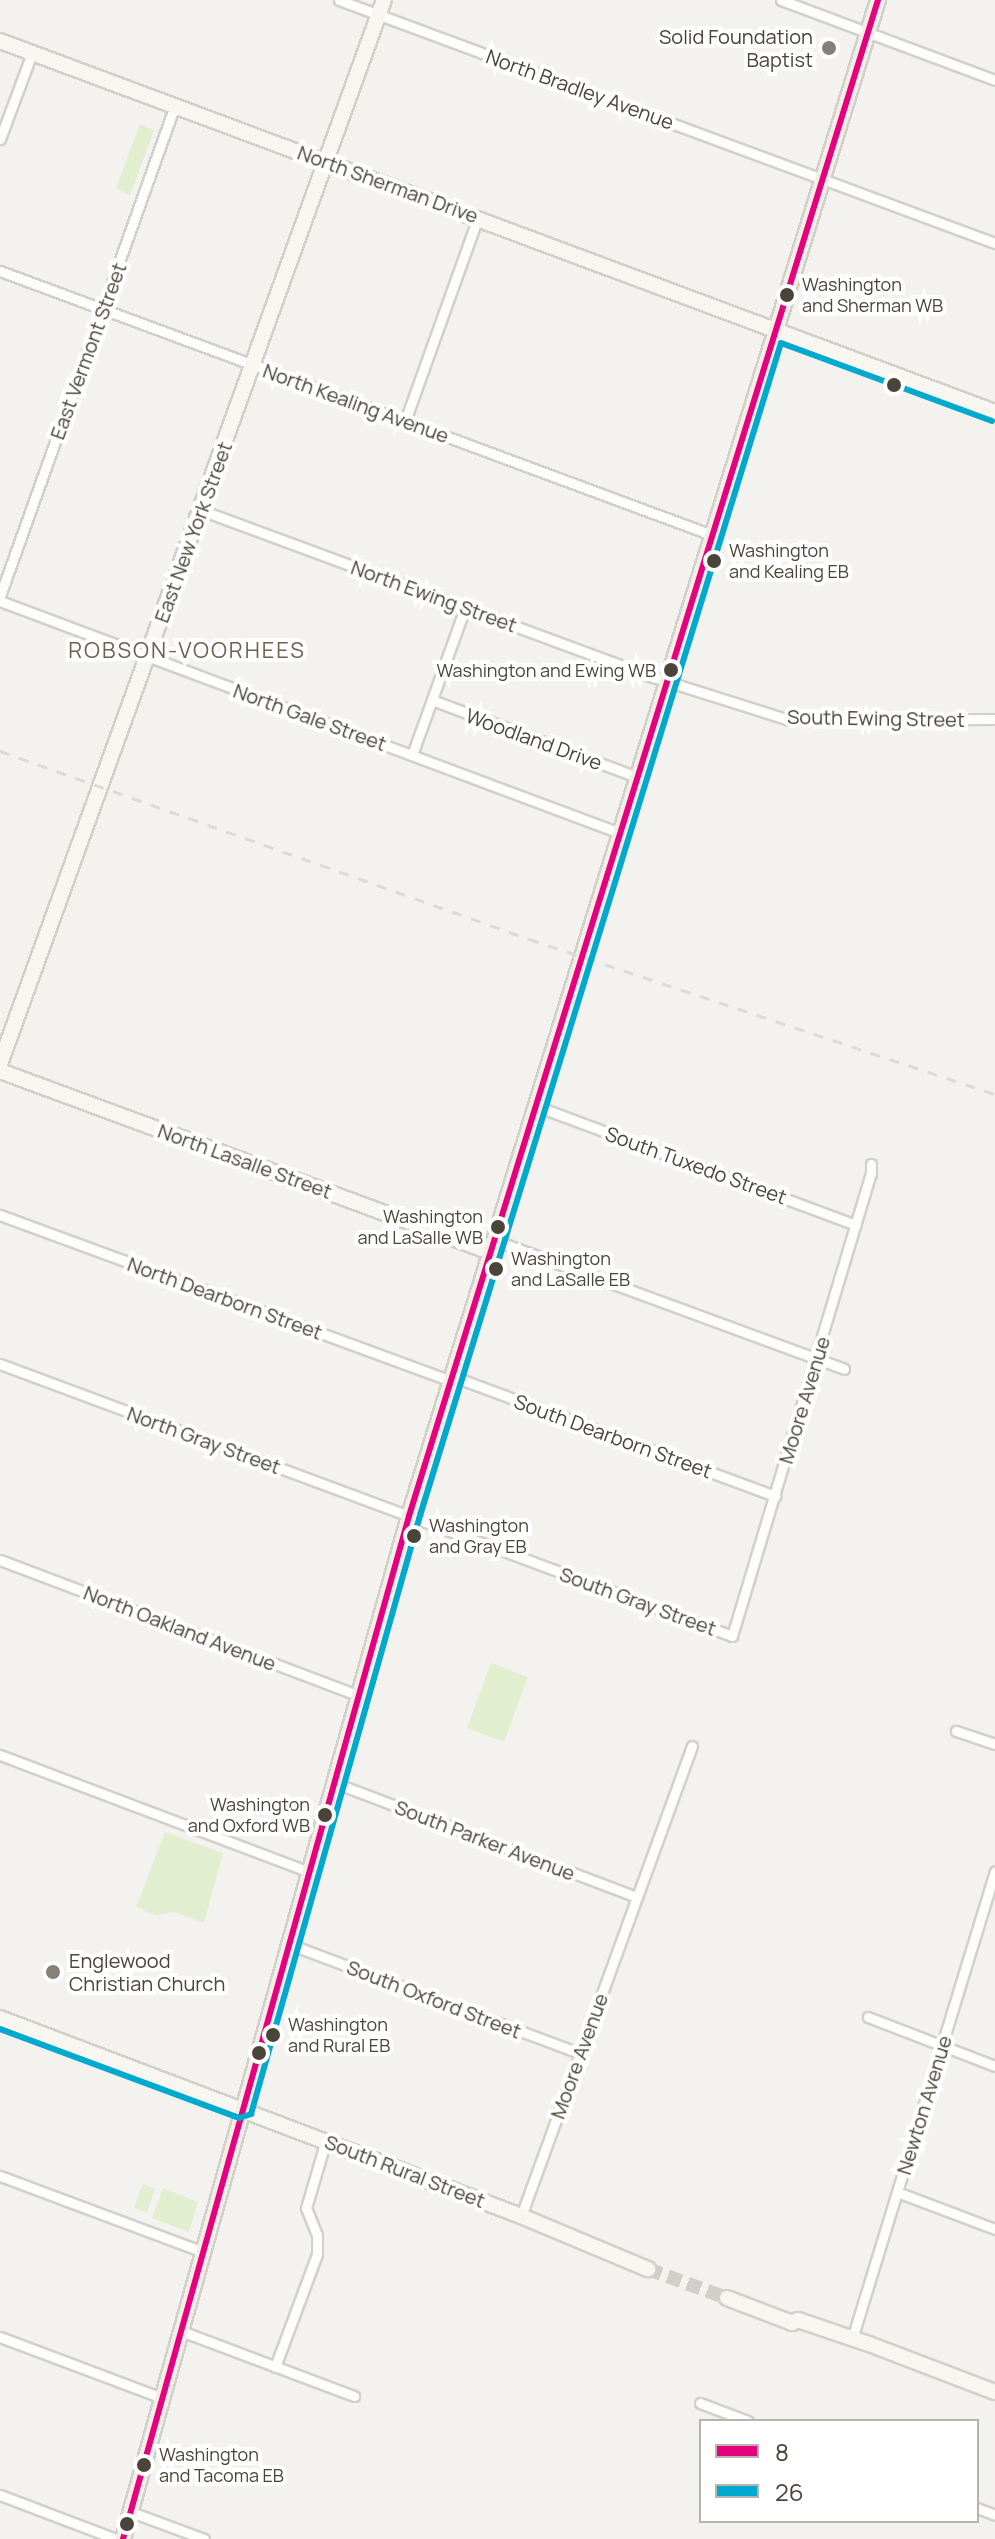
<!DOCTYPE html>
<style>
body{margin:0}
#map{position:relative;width:995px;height:2539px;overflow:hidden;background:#f4f2ee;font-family:Manrope,sans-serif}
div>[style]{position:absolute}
.green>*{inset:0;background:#e1eecf}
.secondary-tunnel>*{height:14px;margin-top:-7px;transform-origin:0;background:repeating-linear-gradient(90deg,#d2cfca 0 14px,transparent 0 21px)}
.roads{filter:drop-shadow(2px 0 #d2d0cb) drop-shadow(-2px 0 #d2d0cb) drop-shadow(0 2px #d2d0cb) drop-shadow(0 -2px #d2d0cb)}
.street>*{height:9px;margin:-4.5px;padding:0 4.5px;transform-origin:4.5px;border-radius:4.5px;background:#fdfdfc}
.secondary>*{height:14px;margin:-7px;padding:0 7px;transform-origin:7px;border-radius:7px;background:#f7f6f1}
.primary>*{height:14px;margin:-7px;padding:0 7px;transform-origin:7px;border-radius:7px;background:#f2efe6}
.rail>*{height:3px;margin-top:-1.5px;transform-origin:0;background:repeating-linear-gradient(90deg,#dbdbda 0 10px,transparent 0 20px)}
.bus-1>*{height:6px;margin:-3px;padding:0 3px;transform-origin:3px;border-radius:3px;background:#e5007d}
.bus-2>*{height:6px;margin:-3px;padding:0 3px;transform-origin:3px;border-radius:3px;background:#00a9ce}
.dots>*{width:22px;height:22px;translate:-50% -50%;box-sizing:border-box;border:4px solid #fff;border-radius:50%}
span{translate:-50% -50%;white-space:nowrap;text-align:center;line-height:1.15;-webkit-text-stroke:8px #fff;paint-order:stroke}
.bus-label{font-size:18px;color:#4b4439}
.left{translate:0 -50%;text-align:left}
.right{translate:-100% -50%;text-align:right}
.poi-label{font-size:20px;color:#4b4439}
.street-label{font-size:20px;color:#4b4439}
.neighbourhood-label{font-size:22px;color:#6e6250;letter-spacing:2px}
.legend{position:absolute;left:699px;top:2419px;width:280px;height:104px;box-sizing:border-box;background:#fff;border:2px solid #b7b4b0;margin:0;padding:10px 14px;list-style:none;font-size:24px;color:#4b4439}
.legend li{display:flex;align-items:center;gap:16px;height:40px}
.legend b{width:40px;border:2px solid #b7b4b0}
</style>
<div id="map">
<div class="green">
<div style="clip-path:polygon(140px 124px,154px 130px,130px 196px,116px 188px)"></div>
<div style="clip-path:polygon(491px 1663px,528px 1677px,504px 1742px,467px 1728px)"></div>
<div style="clip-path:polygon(165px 1832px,223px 1853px,204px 1923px,174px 1912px,156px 1915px,136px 1907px)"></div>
<div style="clip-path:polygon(143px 2184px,155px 2189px,147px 2213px,134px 2208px)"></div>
<div style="clip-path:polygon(163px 2188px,198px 2202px,189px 2232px,152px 2218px)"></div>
</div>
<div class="secondary-tunnel">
<div style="left:648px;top:2269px;width:84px;rotate:20.2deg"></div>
</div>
<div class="roads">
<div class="street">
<div style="left:339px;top:0;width:700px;rotate:20.33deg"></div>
<div style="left:781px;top:0;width:228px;rotate:20.5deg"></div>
<div style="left:0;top:139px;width:92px;rotate:-69.6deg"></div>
<div style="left:0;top:271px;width:759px;rotate:20.34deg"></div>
<div style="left:405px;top:421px;width:217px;rotate:-70.3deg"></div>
<div style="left:201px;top:510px;width:482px;rotate:20.3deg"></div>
<div style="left:653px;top:677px;width:143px;rotate:17.5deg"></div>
<div style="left:789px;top:720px;width:206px;rotate:-0.3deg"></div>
<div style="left:0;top:596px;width:521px;rotate:-70.38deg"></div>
<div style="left:0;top:601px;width:662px;rotate:20.52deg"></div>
<div style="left:432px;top:700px;width:219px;rotate:20.6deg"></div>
<div style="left:412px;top:755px;width:156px;rotate:-70.2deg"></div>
<div style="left:536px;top:1106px;width:341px;rotate:20.4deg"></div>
<div style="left:0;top:1215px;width:480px;rotate:20.2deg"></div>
<div style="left:494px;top:1240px;width:373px;rotate:20.2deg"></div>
<div style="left:0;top:1364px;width:781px;rotate:20.38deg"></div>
<div style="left:732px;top:1636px;width:482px;rotate:-73.3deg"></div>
<div style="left:871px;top:1174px;width:10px;rotate:-90deg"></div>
<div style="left:452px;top:1376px;width:345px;rotate:20.4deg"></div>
<div style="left:0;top:1560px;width:384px;rotate:20.7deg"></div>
<div style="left:956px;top:1731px;width:41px;rotate:18.4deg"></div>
<div style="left:0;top:1755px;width:331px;rotate:20.7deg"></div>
<div style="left:335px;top:1783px;width:322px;rotate:20.7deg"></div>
<div style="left:289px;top:1944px;width:310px;rotate:20.6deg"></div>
<div style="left:868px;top:2017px;width:136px;rotate:21.1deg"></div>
<div style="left:0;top:2176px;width:217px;rotate:20.5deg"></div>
<div style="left:897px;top:2192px;width:105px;rotate:20.7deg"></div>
<div style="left:521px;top:2216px;width:500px;rotate:-70.01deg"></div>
<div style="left:181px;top:2331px;width:185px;rotate:20.6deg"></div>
<div style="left:0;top:2337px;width:173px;rotate:20.6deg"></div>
<div style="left:852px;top:2339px;width:489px;rotate:-73deg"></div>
<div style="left:275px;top:2367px;width:121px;rotate:-69.6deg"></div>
<div style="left:317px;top:2254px;width:19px;rotate:-90deg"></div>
<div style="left:317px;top:2235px;width:29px;rotate:-112deg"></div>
<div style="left:306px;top:2208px;width:71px;rotate:-73.6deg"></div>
<div style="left:700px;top:2403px;width:51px;rotate:20.6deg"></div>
<div style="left:0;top:2495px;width:124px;rotate:20.8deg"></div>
<div style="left:977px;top:2508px;width:19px;rotate:21deg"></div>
<div style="left:131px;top:2512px;width:78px;rotate:20.3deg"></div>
</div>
<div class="secondary">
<div style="left:0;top:41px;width:1062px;rotate:20.45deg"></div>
<div style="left:0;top:1064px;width:1131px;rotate:-70.16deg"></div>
<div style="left:0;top:1071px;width:522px;rotate:20.27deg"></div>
<div style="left:0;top:2018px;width:557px;rotate:20.81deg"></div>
<div style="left:521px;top:2216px;width:138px;rotate:22.7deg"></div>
<div style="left:727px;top:2298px;width:70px;rotate:21deg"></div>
<div style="left:792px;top:2323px;width:7px;rotate:-27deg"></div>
<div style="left:798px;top:2320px;width:75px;rotate:18.7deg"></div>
<div style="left:869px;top:2344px;width:135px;rotate:20.9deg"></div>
</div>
<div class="primary">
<div style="left:123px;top:2539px;width:1062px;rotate:-74.38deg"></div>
<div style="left:409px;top:1516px;width:1587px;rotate:-72.81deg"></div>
</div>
</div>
<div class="rail">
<div style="left:0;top:751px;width:561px;rotate:19.56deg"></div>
<div style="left:529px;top:939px;width:491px;rotate:18.4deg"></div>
</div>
<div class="bus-1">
<div style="left:123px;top:2539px;width:1062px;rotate:-74.38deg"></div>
<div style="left:409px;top:1516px;width:1587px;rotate:-72.81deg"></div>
</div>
<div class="bus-2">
<div style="left:0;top:2029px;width:255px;rotate:20.4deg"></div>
<div style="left:239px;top:2118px;width:13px;rotate:-18deg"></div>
<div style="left:251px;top:2114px;width:618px;rotate:-74.23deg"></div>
<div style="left:419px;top:1519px;width:1230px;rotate:-72.89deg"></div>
<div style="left:781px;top:343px;width:225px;rotate:20.3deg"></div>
</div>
<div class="dots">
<div style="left:829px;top:48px;background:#868178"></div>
<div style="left:787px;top:295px;background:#4b4439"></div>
<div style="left:894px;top:385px;background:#4b4439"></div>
<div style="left:714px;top:561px;background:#4b4439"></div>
<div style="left:671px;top:670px;background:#4b4439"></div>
<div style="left:498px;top:1227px;background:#4b4439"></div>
<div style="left:496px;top:1269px;background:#4b4439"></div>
<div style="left:414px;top:1536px;background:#4b4439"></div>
<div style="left:325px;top:1815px;background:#4b4439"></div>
<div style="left:53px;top:1972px;background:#868178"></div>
<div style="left:273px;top:2035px;background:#4b4439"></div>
<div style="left:259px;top:2053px;background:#4b4439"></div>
<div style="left:144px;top:2465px;background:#4b4439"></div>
<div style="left:127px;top:2524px;background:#4b4439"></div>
</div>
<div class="bus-label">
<span class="left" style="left:802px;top:295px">Washington<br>and Sherman WB</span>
<span class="left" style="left:729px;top:561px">Washington<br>and Kealing EB</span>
<span class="right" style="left:656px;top:670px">Washington and Ewing WB</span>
<span class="right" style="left:483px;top:1227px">Washington<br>and LaSalle WB</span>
<span class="left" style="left:511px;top:1269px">Washington<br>and LaSalle EB</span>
<span class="left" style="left:429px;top:1536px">Washington<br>and Gray EB</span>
<span class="right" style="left:310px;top:1815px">Washington<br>and Oxford WB</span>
<span class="left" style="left:288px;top:2035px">Washington<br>and Rural EB</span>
<span class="left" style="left:159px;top:2465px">Washington<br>and Tacoma EB</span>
</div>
<div class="poi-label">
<span class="right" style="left:813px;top:48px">Solid Foundation<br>Baptist</span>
<span class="left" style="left:69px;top:1972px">Englewood<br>Christian Church</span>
</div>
<div class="street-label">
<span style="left:580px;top:89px;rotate:20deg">North Bradley Avenue</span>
<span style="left:388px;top:184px;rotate:20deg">North Sherman Drive</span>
<span style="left:88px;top:351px;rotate:-70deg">East Vermont Street</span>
<span style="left:356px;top:403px;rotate:20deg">North Kealing Avenue</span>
<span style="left:193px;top:532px;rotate:-70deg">East New York Street</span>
<span style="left:434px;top:596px;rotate:20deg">North Ewing Street</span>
<span style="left:310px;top:717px;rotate:20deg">North Gale Street</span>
<span style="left:876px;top:718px;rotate:1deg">South Ewing Street</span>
<span style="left:534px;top:739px;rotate:20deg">Woodland Drive</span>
<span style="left:245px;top:1161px;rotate:20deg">North Lasalle Street</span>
<span style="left:696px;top:1165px;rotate:20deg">South Tuxedo Street</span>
<span style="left:225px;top:1298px;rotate:20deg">North Dearborn Street</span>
<span style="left:804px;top:1400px;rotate:-73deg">Moore Avenue</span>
<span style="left:613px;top:1436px;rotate:20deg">South Dearborn Street</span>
<span style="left:204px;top:1440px;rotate:20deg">North Gray Street</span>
<span style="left:638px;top:1601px;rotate:20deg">South Gray Street</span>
<span style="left:180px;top:1628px;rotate:21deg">North Oakland Avenue</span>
<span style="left:485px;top:1840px;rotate:21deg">South Parker Avenue</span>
<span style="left:434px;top:1999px;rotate:21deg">South Oxford Street</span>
<span style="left:579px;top:2056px;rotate:-70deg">Moore Avenue</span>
<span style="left:924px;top:2105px;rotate:-73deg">Newton Avenue</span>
<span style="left:405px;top:2171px;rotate:21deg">South Rural Street</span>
</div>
<div class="neighbourhood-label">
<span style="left:187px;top:651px">ROBSON-VOORHEES</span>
</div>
<ul class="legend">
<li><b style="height:10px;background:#e5007d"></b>8</li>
<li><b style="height:10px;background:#00a9ce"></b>26</li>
</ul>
</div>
